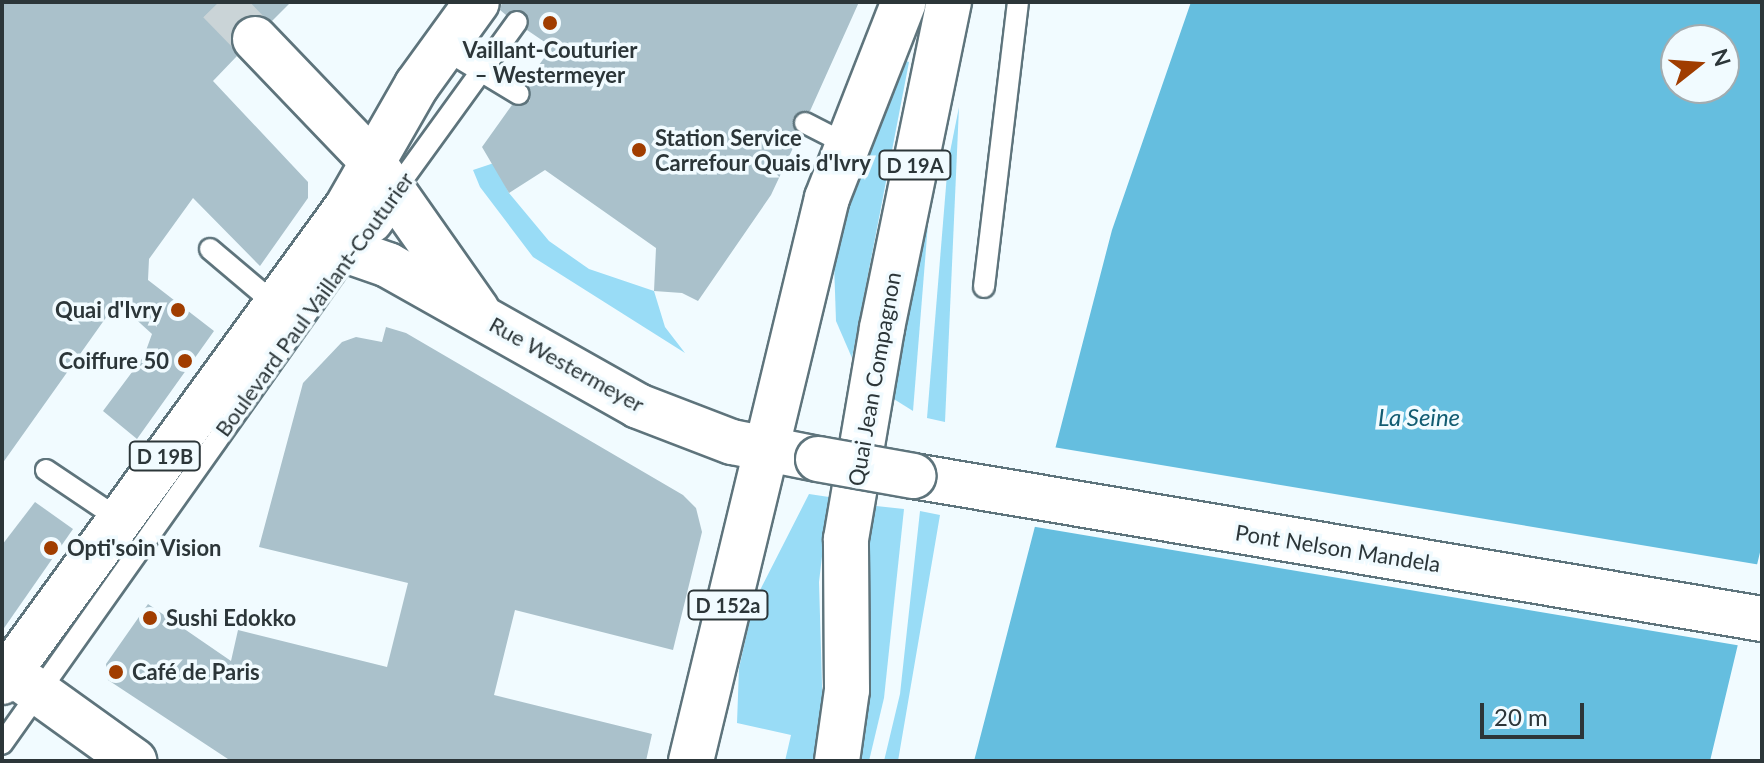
<!DOCTYPE html>
<meta charset="utf-8">
<style>
body{margin:0}
#map{position:relative;width:1764px;height:763px;overflow:hidden;background:#f1fbff;font-family:Lato,sans-serif}
div>[style]{position:absolute}
.green>*{inset:0;background:#99dcf6}
.water>*{inset:0;background:#65bedf}
.pier>*{inset:0;background:#f1fbff}
.building>*{inset:0;background:#aac1cb}
.secondary-tunnel>*{height:44px;margin-top:-22px;transform-origin:0;background:repeating-linear-gradient(90deg,#cad4d7 0 44px,transparent 0 66px)}
.roads{filter:drop-shadow(2px 0 #5e747c) drop-shadow(-2px 0 #5e747c) drop-shadow(0 2px #5e747c) drop-shadow(0 -2px #5e747c)}
.lane>*{height:20px;margin:-10px;padding:0 10px;transform-origin:10px;border-radius:10px;background:#fff}
.street>*{height:40px;margin:-20px;padding:0 20px;transform-origin:20px;border-radius:20px;background:#fff}
.secondary>*{height:44px;margin:-22px;padding:0 22px;transform-origin:22px;border-radius:22px;background:#fff}
.primary>*{height:44px;margin:-22px;padding:0 22px;transform-origin:22px;border-radius:22px;background:#fff}
.bridges{filter:drop-shadow(2px 0 #5e747c) drop-shadow(-2px 0 #5e747c) drop-shadow(0 2px #5e747c) drop-shadow(0 -2px #5e747c)}
.secondary-bridge>*{height:44px;margin:-22px;padding:0 22px;transform-origin:22px;border-radius:22px;background:#fff}
.dots>*{width:22px;height:22px;translate:-50% -50%;box-sizing:border-box;border:4px solid #f1fbff;border-radius:50%}
span{translate:-50% -50%;white-space:nowrap;text-align:center;line-height:1.15;-webkit-text-stroke:7px #f1fbff;paint-order:stroke}
.shield-label span{padding:2px 6px;background:#f1fbff;border:2px solid;border-radius:6px;-webkit-text-stroke-width:0}
.shield-label{font-size:20px;color:#2c3639;font-weight:700}
.poi-label{font-size:22px;color:#2c3639;font-weight:700}
.left{translate:0 -50%;text-align:left}
.right{translate:-100% -50%;text-align:right}
.street-label{font-size:22px;color:#2c3639}
.water-label{font-size:24px;color:#125c72;font-style:italic}
.frame{position:absolute;inset:0;border:4px solid #2c3639;pointer-events:none}
.north{position:absolute;left:1660px;top:24px;width:80px;height:80px;box-sizing:border-box;background:#f1fbff;border:2px solid #a2acb0;border-radius:50%;rotate:73deg;font-size:22px;font-weight:700;line-height:32px;text-align:center;color:#2c3639}
.north::after{content:'';display:block;margin:auto;width:28px;height:36px;background:#a03d00;clip-path:polygon(50% 0,100% 100%,50% 72%,0 100%)}
.scale{position:absolute;left:1480px;top:703px;width:104px;height:36px;box-sizing:border-box;border:4px solid #2c3639;border-top:0;padding-left:10px;font-size:24px;line-height:28px;white-space:nowrap;color:#2c3639;-webkit-text-stroke:6px #f1fbff;paint-order:stroke}
</style>
<div id="map">
<div class="green">
<div style="clip-path:polygon(903px 60px,909px 62px,852px 358px,836px 321px,834px 263px,844px 215px)"></div>
<div style="clip-path:polygon(959px 107px,945px 422px,927px 418px,948px 162px)"></div>
<div style="clip-path:polygon(933px 161px,913px 411px,889px 396px)"></div>
<div style="clip-path:polygon(494px 163px,509px 193px,549px 241px,589px 269px,654px 291px,665px 327px,685px 353px,533px 257px,480px 187px,473px 170px)"></div>
<div style="clip-path:polygon(809px 494px,829px 497px,819px 582px,823px 719px,813px 761px,785px 761px,791px 735px,737px 723px,739px 668px,754px 602px)"></div>
<div style="clip-path:polygon(867px 505px,904px 509px,884px 698px,869px 761px,854px 761px)"></div>
<div style="clip-path:polygon(920px 511px,940px 515px,898px 761px,884px 761px,900px 694px)"></div>
</div>
<div class="water">
<div style="clip-path:polygon(evenodd,1191px 2px,1762px 2px,1762px 544px,1710px 761px,974px 761px,1112px 230px,1191px 2px,1676px 40px,1724px 40px,1724px 88px,1676px 88px,1676px 40px)"></div>
</div>
<div class="pier">
<div style="clip-path:polygon(1053px 447px,1761px 565px,1742px 646px,1030px 526px)"></div>
</div>
<div class="building">
<div style="clip-path:polygon(2px 2px,291px 2px,272px 21px,250px 15px,237px 22px,231px 44px,237px 56px,213px 81px,308px 182px,308px 198px,260px 266px,193px 198px,149px 259px,148px 280px,214px 331px,137px 439px,103px 411px,144px 356px,152px 334px,117px 302px,2px 464px)"></div>
<div style="clip-path:polygon(502px 2px,859px 2px,810px 111px,793px 118px,799px 135px,771px 195px,698px 301px,682px 293px,654px 291px,656px 248px,545px 170px,509px 193px,482px 147px,512px 105px,530px 101px,526px 83px,552px 47px,527px 30px,525px 12px,506px 15px,500px 10px)"></div>
<div style="clip-path:polygon(386px 327px,406px 333px,683px 495px,696px 508px,702px 532px,673px 650px,515px 610px,494px 695px,652px 734px,646px 761px,231px 761px,108px 680px,106px 664px,148px 604px,231px 661px,238px 630px,387px 667px,408px 583px,259px 547px,303px 383px,342px 342px,356px 337px,382px 342px)"></div>
<div style="clip-path:polygon(35px 502px,73px 529px,2px 631px,2px 545px)"></div>
</div>
<div class="secondary-tunnel">
<div style="left:219px;top:2px;width:52px;rotate:45.8deg"></div>
</div>
<div class="roads">
<div class="lane">
<div style="left:444px;top:49px;width:87px;rotate:31deg"></div>
<div style="left:805px;top:123px;width:48px;rotate:27.1deg"></div>
<div style="left:393px;top:193px;width:211px;rotate:-54.1deg"></div>
<div style="left:210px;top:249px;width:87px;rotate:40.3deg"></div>
<div style="left:984px;top:287px;width:287px;rotate:-83.2deg"></div>
<div style="left:46px;top:470px;width:88px;rotate:33.9deg"></div>
<div style="left:2px;top:744px;width:608px;rotate:-54.71deg"></div>
</div>
<div class="street">
<div style="left:372px;top:222px;width:36px;rotate:-54deg"></div>
</div>
<div class="secondary">
<div style="left:255px;top:39px;width:170px;rotate:46.2deg"></div>
<div style="left:373px;top:162px;width:181px;rotate:54.9deg"></div>
<div style="left:322px;top:242px;width:70px;rotate:19.2deg"></div>
<div style="left:388px;top:265px;width:287px;rotate:29.4deg"></div>
<div style="left:638px;top:406px;width:101px;rotate:21deg"></div>
<div style="left:732px;top:442px;width:88px;rotate:11.2deg"></div>
<div style="left:913px;top:476px;width:861px;rotate:9.56deg"></div>
<div style="left:2px;top:666px;width:163px;rotate:35.7deg"></div>
</div>
<div class="primary">
<div style="left:2px;top:682px;width:587px;rotate:-54.01deg"></div>
<div style="left:347px;top:207px;width:141px;rotate:-60.2deg"></div>
<div style="left:417px;top:85px;width:102px;rotate:-54.1deg"></div>
<div style="left:691px;top:761px;width:579px;rotate:-76.42deg"></div>
<div style="left:827px;top:198px;width:211px;rotate:-68.6deg"></div>
<div style="left:837px;top:761px;width:72px;rotate:-82deg"></div>
<div style="left:847px;top:690px;width:151px;rotate:-90.4deg"></div>
<div style="left:846px;top:539px;width:214px;rotate:-80.3deg"></div>
<div style="left:882px;top:328px;width:333px;rotate:-78.4deg"></div>
</div>
</div>
<div class="bridges">
<div class="secondary-bridge">
<div style="left:818px;top:459px;width:97px;rotate:10.1deg"></div>
</div>
</div>
<div class="dots">
<div style="left:550px;top:23px;background:#a03d00"></div>
<div style="left:639px;top:150px;background:#a03d00"></div>
<div style="left:178px;top:310px;background:#a03d00"></div>
<div style="left:185px;top:361px;background:#a03d00"></div>
<div style="left:51px;top:548px;background:#a03d00"></div>
<div style="left:150px;top:618px;background:#a03d00"></div>
<div style="left:116px;top:672px;background:#a03d00"></div>
</div>
<div class="shield-label">
<span style="left:915px;top:165px">D 19A</span>
<span style="left:165px;top:456px">D 19B</span>
<span style="left:728px;top:605px">D 152a</span>
</div>
<div class="poi-label">
<span style="left:550px;top:62px">Vaillant-Couturier<br>– Westermeyer</span>
<span class="left" style="left:655px;top:150px">Station Service<br>Carrefour Quais d'Ivry</span>
<span class="right" style="left:162px;top:310px">Quai d'Ivry</span>
<span class="right" style="left:169px;top:361px">Coiffure 50</span>
<span class="left" style="left:67px;top:548px">Opti'soin Vision</span>
<span class="left" style="left:166px;top:618px">Sushi Edokko</span>
<span class="left" style="left:132px;top:672px">Café de Paris</span>
</div>
<div class="street-label">
<span style="left:314px;top:304px;rotate:-54deg">Boulevard Paul Vaillant-Couturier</span>
<span style="left:567px;top:364px;rotate:29deg">Rue Westermeyer</span>
<span style="left:874px;top:379px;rotate:-80deg">Quai Jean Compagnon</span>
<span style="left:1338px;top:548px;rotate:9deg">Pont Nelson Mandela</span>
</div>
<div class="water-label">
<span style="left:1419px;top:417px">La Seine</span>
</div>
<div class="frame"></div>
<div class="north">N</div>
<div class="scale">20 m</div>
</div>
